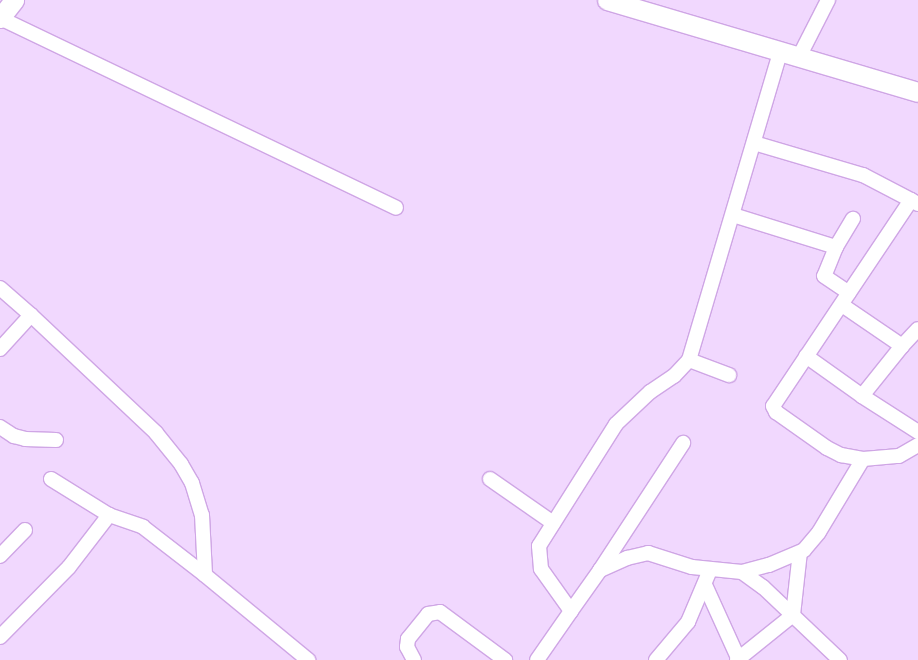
<!DOCTYPE html>
<style>
body{margin:0}
#map{position:relative;width:918px;height:660px;overflow:hidden;background:#f1d8fe;font-family:"Playfair Display",serif}
div>[style]{position:absolute}
.roads{filter:drop-shadow(1px 0 #cfa6e5) drop-shadow(-1px 0 #cfa6e5) drop-shadow(0 1px #cfa6e5) drop-shadow(0 -1px #cfa6e5)}
.street>*{height:14px;margin:-7px;padding:0 7px;transform-origin:7px;border-radius:7px;background:#fff}
.secondary>*{height:19px;margin:-9.5px;padding:0 9.5px;transform-origin:9.5px;border-radius:9.5px;background:#fff}
span{translate:-50% -50%;white-space:nowrap;text-align:center;line-height:1.15;-webkit-text-stroke:4px #f4ecf9;paint-order:stroke}
</style>
<div id="map">
<div class="roads">
<div class="street">
<div style="left:0;top:18px;width:439px;rotate:25.6deg"></div>
<div style="left:799px;top:57px;width:64px;rotate:-63deg"></div>
<div style="left:754px;top:143px;width:114px;rotate:16.4deg"></div>
<div style="left:863px;top:175px;width:54px;rotate:27.5deg"></div>
<div style="left:918px;top:204px;width:8px;rotate:-150deg"></div>
<div style="left:911px;top:200px;width:248px;rotate:123.8deg"></div>
<div style="left:773px;top:406px;width:7px;rotate:63deg"></div>
<div style="left:776px;top:412px;width:62px;rotate:35.2deg"></div>
<div style="left:827px;top:448px;width:16px;rotate:27deg"></div>
<div style="left:841px;top:455px;width:22px;rotate:10deg"></div>
<div style="left:863px;top:459px;width:36px;rotate:-5deg"></div>
<div style="left:899px;top:456px;width:22px;rotate:-30deg"></div>
<div style="left:733px;top:215px;width:108px;rotate:17.3deg"></div>
<div style="left:836px;top:247px;width:31px;rotate:112deg"></div>
<div style="left:824px;top:276px;width:30px;rotate:34deg"></div>
<div style="left:836px;top:247px;width:33px;rotate:-59deg"></div>
<div style="left:0;top:288px;width:41px;rotate:41.1deg"></div>
<div style="left:31px;top:315px;width:46px;rotate:132.4deg"></div>
<div style="left:842px;top:305px;width:73px;rotate:34.3deg"></div>
<div style="left:902px;top:346px;width:64px;rotate:128.7deg"></div>
<div style="left:31px;top:315px;width:172px;rotate:43.3deg"></div>
<div style="left:156px;top:433px;width:40px;rotate:51deg"></div>
<div style="left:181px;top:464px;width:22px;rotate:60deg"></div>
<div style="left:192px;top:483px;width:34px;rotate:73deg"></div>
<div style="left:202px;top:515px;width:60px;rotate:87.1deg"></div>
<div style="left:902px;top:346px;width:23px;rotate:-47deg"></div>
<div style="left:806px;top:356px;width:69px;rotate:35.5deg"></div>
<div style="left:862px;top:396px;width:67px;rotate:32.7deg"></div>
<div style="left:689px;top:360px;width:43px;rotate:20.6deg"></div>
<div style="left:0;top:427px;width:17px;rotate:33deg"></div>
<div style="left:14px;top:436px;width:11px;rotate:15deg"></div>
<div style="left:25px;top:439px;width:31px;rotate:2deg"></div>
<div style="left:51px;top:479px;width:68px;rotate:31.8deg"></div>
<div style="left:109px;top:515px;width:36px;rotate:19deg"></div>
<div style="left:143px;top:527px;width:78px;rotate:37.7deg"></div>
<div style="left:205px;top:575px;width:134px;rotate:39.5deg"></div>
<div style="left:490px;top:479px;width:77px;rotate:34.9deg"></div>
<div style="left:0;top:556px;width:36px;rotate:-46deg"></div>
<div style="left:600px;top:570px;width:152px;rotate:-56.8deg"></div>
<div style="left:742px;top:572px;width:28px;rotate:-15deg"></div>
<div style="left:769px;top:565px;width:38px;rotate:-23deg"></div>
<div style="left:804px;top:550px;width:23px;rotate:-50deg"></div>
<div style="left:819px;top:532px;width:85px;rotate:-58.9deg"></div>
<div style="left:705px;top:585px;width:82px;rotate:65.6deg"></div>
<div style="left:571px;top:611px;width:50px;rotate:-54.7deg"></div>
<div style="left:600px;top:570px;width:30px;rotate:-24deg"></div>
<div style="left:627px;top:558px;width:22px;rotate:-13deg"></div>
<div style="left:648px;top:553px;width:46px;rotate:17.7deg"></div>
<div style="left:692px;top:567px;width:50px;rotate:5.7deg"></div>
<div style="left:742px;top:572px;width:26px;rotate:36deg"></div>
<div style="left:763px;top:587px;width:106px;rotate:43.5deg"></div>
<div style="left:0;top:637px;width:98px;rotate:-45.4deg"></div>
<div style="left:69px;top:567px;width:66px;rotate:-52.4deg"></div>
<div style="left:414px;top:660px;width:15px;rotate:-118deg"></div>
<div style="left:407px;top:647px;width:8px;rotate:-83deg"></div>
<div style="left:408px;top:639px;width:32px;rotate:-51deg"></div>
<div style="left:428px;top:614px;width:12px;rotate:-9deg"></div>
<div style="left:440px;top:612px;width:81px;rotate:36.4deg"></div>
<div style="left:537px;top:660px;width:60px;rotate:-55.2deg"></div>
<div style="left:571px;top:611px;width:52px;rotate:-125.5deg"></div>
<div style="left:541px;top:569px;width:23px;rotate:-95deg"></div>
<div style="left:539px;top:546px;width:144px;rotate:-57.7deg"></div>
<div style="left:616px;top:424px;width:47px;rotate:-43.3deg"></div>
<div style="left:650px;top:392px;width:29px;rotate:-34deg"></div>
<div style="left:674px;top:376px;width:22px;rotate:-47deg"></div>
<div style="left:689px;top:360px;width:321px;rotate:-73.5deg"></div>
<div style="left:656px;top:660px;width:50px;rotate:-49.9deg"></div>
<div style="left:688px;top:622px;width:56px;rotate:-67.1deg"></div>
<div style="left:737px;top:660px;width:72px;rotate:-38.8deg"></div>
<div style="left:793px;top:615px;width:63px;rotate:-83.7deg"></div>
</div>
<div class="secondary">
<div style="left:607px;top:0;width:324px;rotate:16.5deg"></div>
<div style="left:0;top:18px;width:23px;rotate:-52deg"></div>
</div>
</div>
</div>
